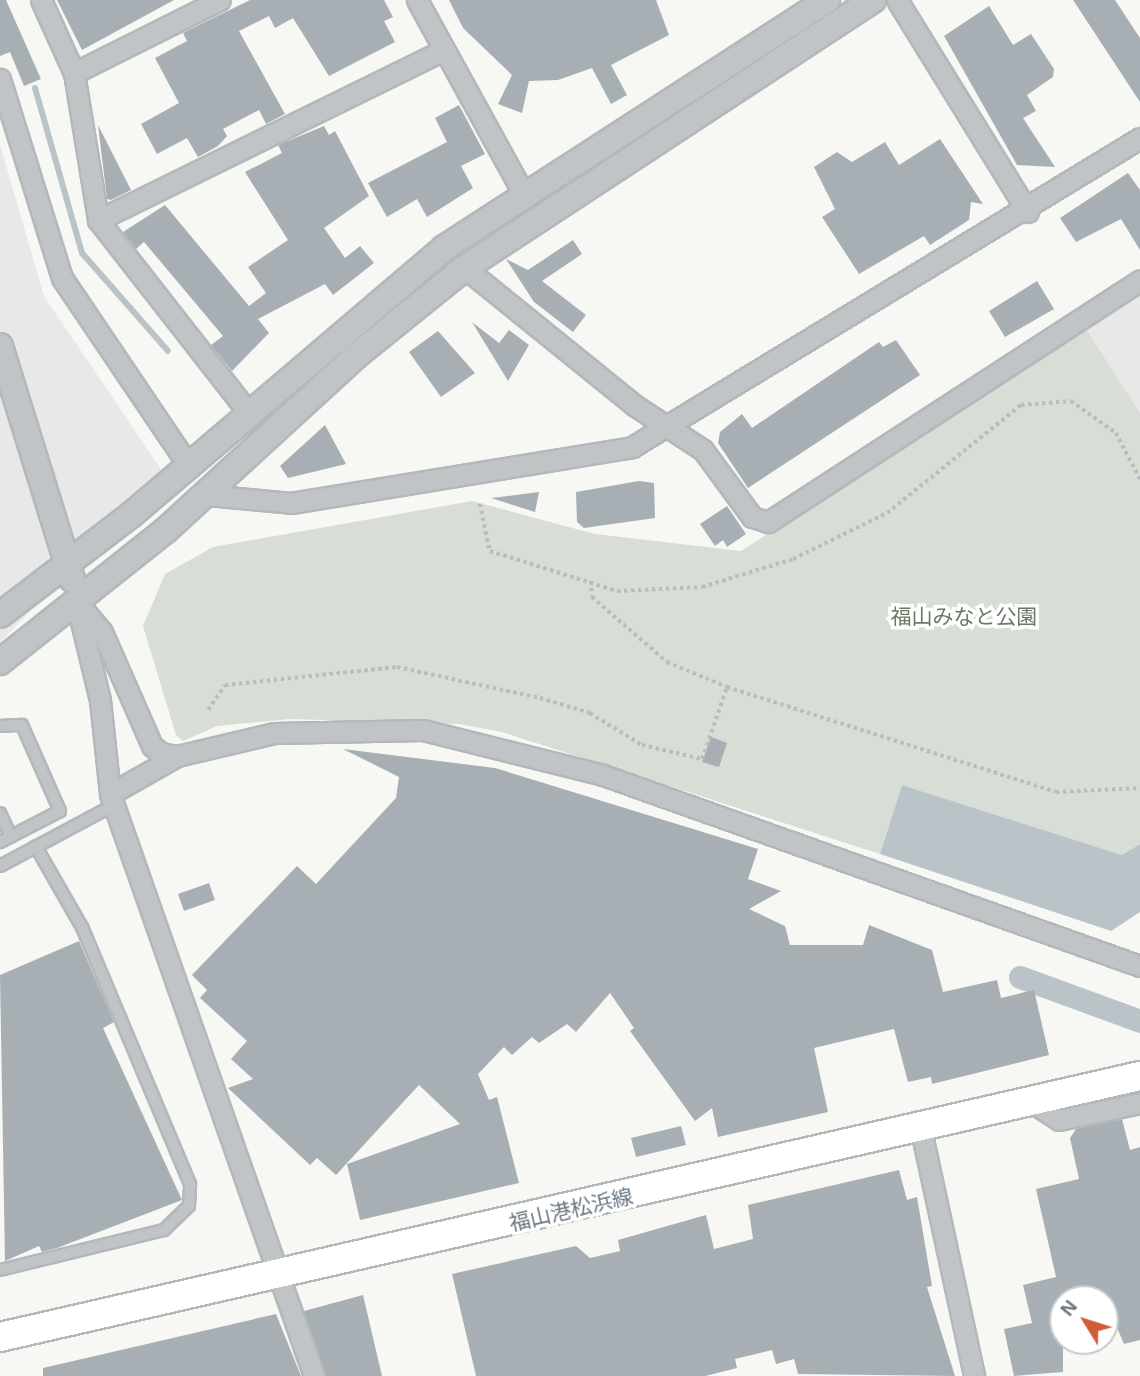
<!DOCTYPE html>
<meta charset="utf-8">
<style>
body{margin:0}
#map{position:relative;width:1140px;height:1376px;overflow:hidden;background:#f7f7f4;font-family:Helvetica,"Noto Sans JP",sans-serif}
div>[style]{position:absolute}
.built>*{inset:0;background:#e7e8e7}
.green>*{inset:0;background:#d8ddd5}
.water>*{inset:0;background:#bac3c7}
.stream>*{height:6px;margin:-3px;padding:0 3px;transform-origin:3px;border-radius:3px;background:#bac3c7}
.canal>*{height:23px;margin:-11.5px;padding:0 11.5px;transform-origin:11.5px;border-radius:11.5px;background:#bac3c7}
.building>*{inset:0;background:#a8afb4}
.path>*{height:3.5px;margin-top:-1.75px;transform-origin:0;background:repeating-linear-gradient(90deg,#babdbf 0 3.5px,transparent 0 7px)}
.roads{filter:drop-shadow(2px 0 #b3b8bb) drop-shadow(-2px 0 #b3b8bb) drop-shadow(0 2px #b3b8bb) drop-shadow(0 -2px #b3b8bb)}
.service>*{height:10px;margin:-5px;padding:0 5px;transform-origin:5px;border-radius:5px;background:#c0c4c7}
.minor>*{height:19px;margin:-9.5px;padding:0 9.5px;transform-origin:9.5px;border-radius:9.5px;background:#c0c4c7}
.tertiary>*{height:24px;margin:-12px;padding:0 12px;transform-origin:12px;border-radius:12px;background:#c0c4c7}
.secondary>*{height:28px;margin:-14px;padding:0 14px;transform-origin:14px;border-radius:14px;background:#fff}
span{translate:-50% -50%;white-space:nowrap;text-align:center;line-height:1.15;-webkit-text-stroke:7px #fff;paint-order:stroke}
.park-label{font-size:21px;color:#6b7a67}
.street-label{font-size:21px;color:#697782}
.north{position:absolute;left:1049px;top:1285px;width:70px;height:70px;box-sizing:border-box;background:#fff;border:2px solid #c3c9cd;border-radius:50%;rotate:308deg;font-size:19px;font-weight:700;line-height:28px;text-align:center;color:#697782}
.north::after{content:'';display:block;margin:auto;width:24px;height:32px;background:#d25c38;clip-path:polygon(50% 0,100% 100%,50% 72%,0 100%)}
</style>
<div id="map">
<div class="built">
<div style="clip-path:polygon(0 145px,44px 296px,162px 471px,0 643px)"></div>
<div style="clip-path:polygon(1140px 291px,1140px 413px,1085px 327px)"></div>
</div>
<div class="green">
<div style="clip-path:polygon(1085px 327px,1140px 413px,1140px 844px,1122px 855px,902px 785px,880px 854px,502px 732px,459px 724px,289px 719px,217px 726px,183px 741px,176px 735px,143px 626px,165px 574px,213px 547px,472px 501px,595px 534px,741px 551px)"></div>
</div>
<div class="water">
<div style="clip-path:polygon(902px 785px,1122px 855px,1140px 844px,1140px 912px,1111px 931px,880px 854px)"></div>
</div>
<div class="stream">
<div style="left:35px;top:88px;width:172px;rotate:74.1deg"></div>
<div style="left:82px;top:253px;width:130px;rotate:48.7deg"></div>
</div>
<div class="canal">
<div style="left:1020px;top:977px;width:128px;rotate:20.1deg"></div>
</div>
<div class="building">
<div style="clip-path:polygon(0 0,6px 0,41px 79px,24px 86px,10px 52px,0 56px)"></div>
<div style="clip-path:polygon(57px 0,174px 0,82px 50px)"></div>
<div style="clip-path:polygon(250px 0,384px 0,393px 17px,384px 21px,395px 42px,329px 76px,293px 18px,275px 28px,269px 16px,239px 31px,285px 114px,266px 124px,259px 110px,223px 129px,227px 136px,218px 146px,198px 157px,187px 138px,157px 154px,141px 124px,179px 103px,155px 58px,187px 41px,183px 33px)"></div>
<div style="clip-path:polygon(449px 0,656px 0,669px 35px,611px 65px,627px 95px,611px 104px,592px 68px,558px 80px,529px 81px,522px 113px,498px 104px,512px 75px,463px 28px)"></div>
<div style="clip-path:polygon(1073px 0,1115px 0,1140px 38px,1140px 102px)"></div>
<div style="clip-path:polygon(989px 6px,1013px 45px,1031px 34px,1054px 69px,1053px 77px,1027px 95px,1036px 111px,1023px 118px,1055px 167px,1017px 165px,944px 36px)"></div>
<div style="clip-path:polygon(459px 105px,485px 154px,461px 166px,473px 188px,427px 217px,417px 199px,387px 217px,368px 183px,447px 142px,435px 118px)"></div>
<div style="clip-path:polygon(98px 125px,131px 190px,111px 200px,107px 199px)"></div>
<div style="clip-path:polygon(324px 126px,329px 135px,335px 131px,369px 196px,324px 228px,345px 258px,360px 246px,374px 263px,333px 295px,325px 284px,258px 319px,269px 333px,232px 371px,211px 345px,223px 336px,144px 242px,136px 249px,123px 232px,165px 205px,249px 306px,266px 293px,248px 267px,288px 240px,245px 172px,282px 153px,278px 145px)"></div>
<div style="clip-path:polygon(940px 139px,983px 204px,971px 202px,969px 220px,930px 245px,924px 236px,859px 274px,822px 217px,835px 209px,814px 167px,837px 152px,852px 162px,885px 142px,899px 165px)"></div>
<div style="clip-path:polygon(1128px 173px,1140px 190px,1140px 250px,1121px 219px,1076px 242px,1060px 218px)"></div>
<div style="clip-path:polygon(573px 240px,582px 254px,542px 281px,586px 315px,573px 332px,534px 302px,506px 259px,528px 270px)"></div>
<div style="clip-path:polygon(1037px 281px,1054px 309px,1005px 337px,989px 311px)"></div>
<div style="clip-path:polygon(472px 322px,499px 343px,509px 330px,529px 345px,508px 381px)"></div>
<div style="clip-path:polygon(438px 331px,475px 373px,441px 397px,409px 352px)"></div>
<div style="clip-path:polygon(896px 340px,920px 375px,748px 488px,718px 443px,720px 432px,742px 414px,752px 428px,879px 342px,883px 347px)"></div>
<div style="clip-path:polygon(325px 425px,346px 464px,288px 478px,280px 466px)"></div>
<div style="clip-path:polygon(639px 481px,654px 483px,655px 518px,584px 528px,577px 522px,576px 492px)"></div>
<div style="clip-path:polygon(539px 492px,535px 512px,491px 498px)"></div>
<div style="clip-path:polygon(727px 506px,746px 534px,727px 547px,723px 540px,715px 546px,700px 524px)"></div>
<div style="clip-path:polygon(711px 737px,727px 743px,719px 767px,702px 762px)"></div>
<div style="clip-path:polygon(343px 749px,495px 768px,758px 849px,748px 879px,781px 891px,749px 909px,785px 926px,790px 945px,863px 945px,869px 925px,932px 950px,943px 992px,997px 980px,1001px 998px,1034px 990px,1049px 1055px,932px 1084px,931px 1077px,908px 1082px,894px 1029px,814px 1048px,828px 1112px,718px 1137px,712px 1108px,695px 1121px,630px 1031px,634px 1028px,610px 993px,576px 1032px,567px 1024px,539px 1043px,532px 1037px,512px 1055px,504px 1047px,478px 1074px,489px 1100px,497px 1097px,519px 1183px,360px 1220px,347px 1164px,460px 1124px,419px 1085px,336px 1175px,317px 1158px,310px 1165px,228px 1088px,253px 1079px,231px 1059px,247px 1041px,200px 998px,207px 990px,192px 975px,297px 866px,316px 884px,396px 798px,399px 777px)"></div>
<div style="clip-path:polygon(209px 883px,215px 900px,184px 911px,178px 894px)"></div>
<div style="clip-path:polygon(79px 941px,114px 1022px,103px 1028px,182px 1200px,57px 1248px,42px 1252px,39px 1246px,5px 1261px,0 975px)"></div>
<div style="clip-path:polygon(1122px 1119px,1130px 1150px,1140px 1147px,1140px 1340px,1124px 1344px,1105px 1299px,1063px 1299px,1063px 1372px,1014px 1376px,1004px 1329px,1032px 1323px,1023px 1285px,1056px 1277px,1036px 1189px,1079px 1179px,1070px 1138px,1076px 1129px)"></div>
<div style="clip-path:polygon(681px 1126px,686px 1145px,636px 1157px,631px 1138px)"></div>
<div style="clip-path:polygon(899px 1170px,907px 1200px,917px 1197px,932px 1286px,927px 1287px,955px 1376px,798px 1374px,794px 1359px,776px 1364px,772px 1350px,735px 1359px,737px 1368px,705px 1376px,476px 1376px,452px 1274px,576px 1246px,590px 1258px,620px 1251px,618px 1240px,706px 1215px,714px 1249px,753px 1239px,748px 1205px)"></div>
<div style="clip-path:polygon(363px 1295px,382px 1376px,326px 1376px,304px 1311px)"></div>
<div style="clip-path:polygon(276px 1314px,301px 1376px,43px 1376px,43px 1368px)"></div>
</div>
<div class="path">
<div style="left:480px;top:504px;width:48px;rotate:78deg"></div>
<div style="left:490px;top:551px;width:133px;rotate:17.5deg"></div>
<div style="left:617px;top:591px;width:85px;rotate:-2.7deg"></div>
<div style="left:702px;top:587px;width:95px;rotate:-17.1deg"></div>
<div style="left:793px;top:559px;width:105px;rotate:-26.1deg"></div>
<div style="left:887px;top:513px;width:172px;rotate:-38.9deg"></div>
<div style="left:1021px;top:405px;width:50px;rotate:-4.6deg"></div>
<div style="left:1071px;top:401px;width:55px;rotate:35.4deg"></div>
<div style="left:1116px;top:433px;width:52px;rotate:62.4deg"></div>
<div style="left:591px;top:581px;width:16px;rotate:86deg"></div>
<div style="left:592px;top:597px;width:99px;rotate:40.9deg"></div>
<div style="left:667px;top:662px;width:65px;rotate:22.6deg"></div>
<div style="left:727px;top:687px;width:345px;rotate:17.7deg"></div>
<div style="left:1056px;top:792px;width:84px;rotate:-2.7deg"></div>
<div style="left:208px;top:710px;width:30px;rotate:-56deg"></div>
<div style="left:225px;top:685px;width:173px;rotate:-6deg"></div>
<div style="left:397px;top:667px;width:146px;rotate:12.2deg"></div>
<div style="left:540px;top:698px;width:52px;rotate:16.7deg"></div>
<div style="left:590px;top:713px;width:61px;rotate:31.6deg"></div>
<div style="left:642px;top:745px;width:62px;rotate:13.1deg"></div>
<div style="left:702px;top:759px;width:76px;rotate:-70.9deg"></div>
</div>
<div class="roads">
<div class="service">
<div style="left:0;top:726px;width:22px;rotate:-3deg"></div>
<div style="left:22px;top:725px;width:94px;rotate:66.2deg"></div>
<div style="left:60px;top:811px;width:68px;rotate:152.7deg"></div>
<div style="left:0;top:813px;width:26px;rotate:65deg"></div>
<div style="left:0;top:866px;width:129px;rotate:-28.2deg"></div>
<div style="left:0;top:1270px;width:169px;rotate:-13.7deg"></div>
<div style="left:164px;top:1230px;width:35px;rotate:-44deg"></div>
<div style="left:189px;top:1206px;width:22px;rotate:-87deg"></div>
<div style="left:190px;top:1184px;width:277px;rotate:-112.8deg"></div>
<div style="left:83px;top:929px;width:95px;rotate:-119.8deg"></div>
</div>
<div class="minor">
<div style="left:41px;top:0;width:80px;rotate:65.7deg"></div>
<div style="left:74px;top:73px;width:149px;rotate:80.7deg"></div>
<div style="left:98px;top:220px;width:244px;rotate:52deg"></div>
<div style="left:417px;top:0;width:220px;rotate:61.2deg"></div>
<div style="left:897px;top:0;width:249px;rotate:58.3deg"></div>
<div style="left:74px;top:73px;width:163px;rotate:-26.6deg"></div>
<div style="left:0;top:79px;width:208px;rotate:72.7deg"></div>
<div style="left:62px;top:278px;width:225px;rotate:56deg"></div>
<div style="left:98px;top:220px;width:383px;rotate:-26.2deg"></div>
<div style="left:465px;top:268px;width:218px;rotate:39deg"></div>
<div style="left:634px;top:405px;width:82px;rotate:33.1deg"></div>
<div style="left:703px;top:450px;width:83px;rotate:53.8deg"></div>
<div style="left:752px;top:517px;width:17px;rotate:17deg"></div>
<div style="left:768px;top:522px;width:444px;rotate:-33deg"></div>
<div style="left:207px;top:495px;width:84px;rotate:5.4deg"></div>
<div style="left:291px;top:503px;width:346px;rotate:-9.3deg"></div>
<div style="left:632px;top:447px;width:595px;rotate:-31.31deg"></div>
<div style="left:76px;top:601px;width:40px;rotate:50deg"></div>
<div style="left:102px;top:632px;width:124px;rotate:66.3deg"></div>
<div style="left:152px;top:746px;width:11px;rotate:38deg"></div>
<div style="left:161px;top:753px;width:16px;rotate:11deg"></div>
<div style="left:177px;top:756px;width:100px;rotate:-13.3deg"></div>
<div style="left:274px;top:733px;width:149px;rotate:-1.2deg"></div>
<div style="left:423px;top:730px;width:186px;rotate:14deg"></div>
<div style="left:603px;top:775px;width:570px;rotate:19.58deg"></div>
<div style="left:77px;top:605px;width:98px;rotate:76.4deg"></div>
<div style="left:100px;top:700px;width:95px;rotate:83.9deg"></div>
<div style="left:110px;top:794px;width:617px;rotate:70.68deg"></div>
<div style="left:110px;top:794px;width:77px;rotate:-29.6deg"></div>
<div style="left:1033px;top:1103px;width:31px;rotate:33deg"></div>
<div style="left:1059px;top:1120px;width:83px;rotate:-11.9deg"></div>
<div style="left:921px;top:1130px;width:252px;rotate:77.8deg"></div>
</div>
<div class="tertiary">
<div style="left:0;top:346px;width:244px;rotate:72.8deg"></div>
<div style="left:0;top:615px;width:166px;rotate:-37.4deg"></div>
<div style="left:132px;top:514px;width:410px;rotate:-40.4deg"></div>
<div style="left:444px;top:248px;width:456px;rotate:-32.9deg"></div>
<div style="left:0;top:662px;width:212px;rotate:-38.5deg"></div>
<div style="left:166px;top:530px;width:259px;rotate:-42.5deg"></div>
<div style="left:357px;top:355px;width:139px;rotate:-38.9deg"></div>
<div style="left:465px;top:268px;width:488px;rotate:-33.3deg"></div>
</div>
<div class="secondary">
<div style="left:0;top:1337px;width:1169px;rotate:-12.9deg"></div>
</div>
</div>
<div class="park-label">
<span style="left:964px;top:617px">福山みなと公園</span>
</div>
<div class="street-label">
<span style="left:571px;top:1210px;rotate:-13deg">福山港松浜線</span>
</div>
<div class="north">N</div>
</div>
